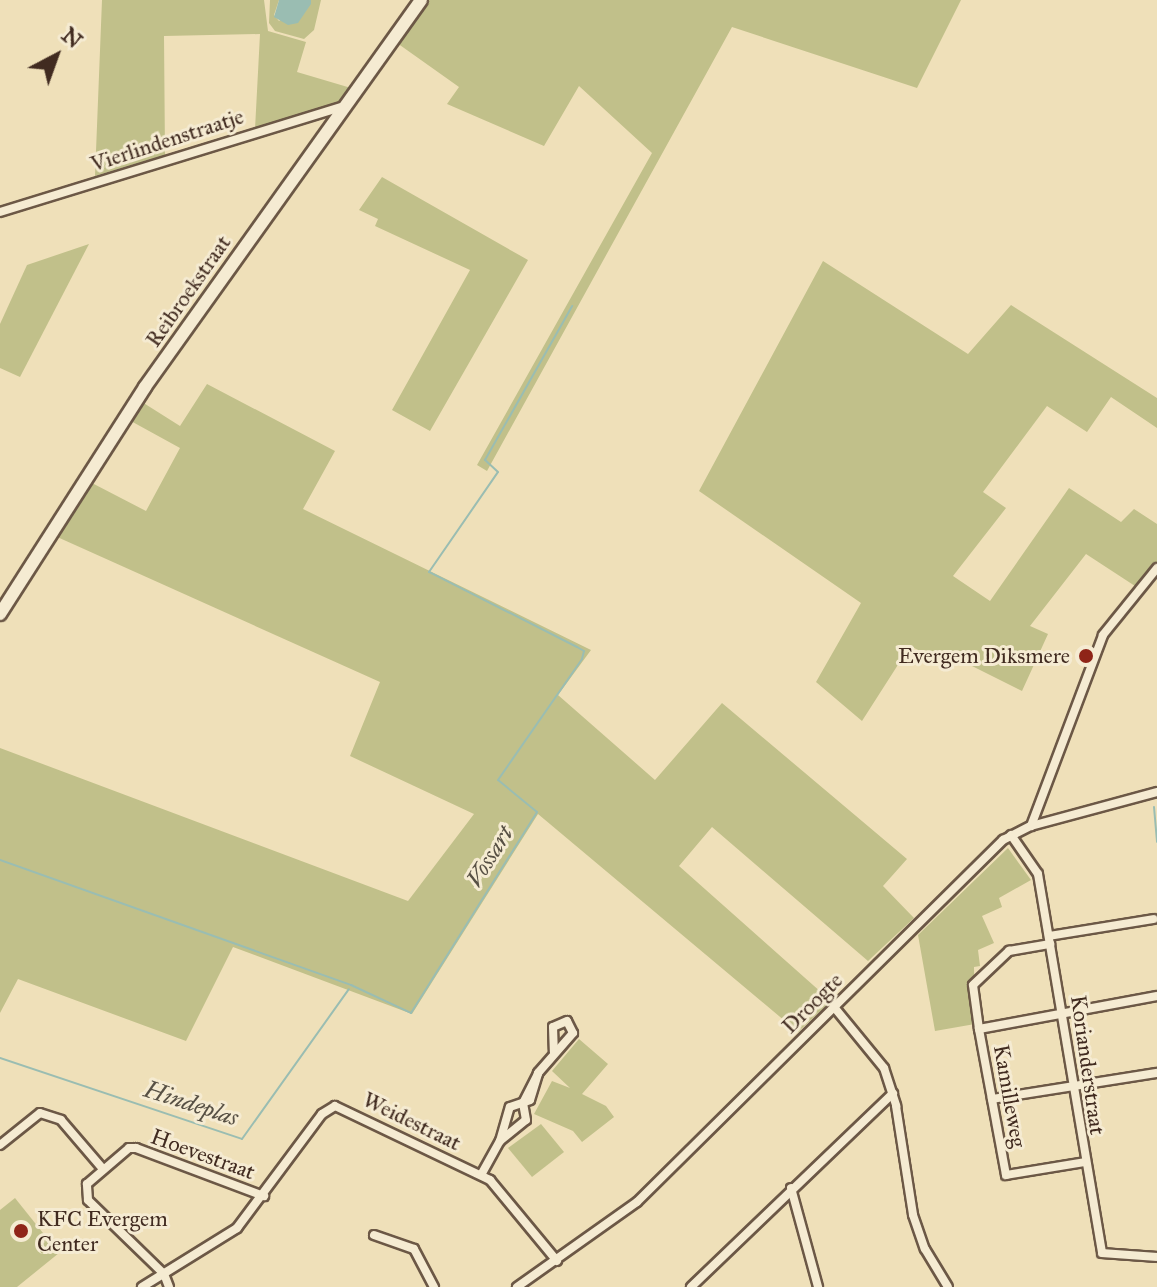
<!DOCTYPE html>
<style>
body{margin:0}
#map{position:relative;width:1157px;height:1287px;overflow:hidden;background:#efe0b9;font-family:"IM FELL Great Primer",serif}
div>[style]{position:absolute}
.green>*{inset:0;background:#c1c08a}
.water>*{inset:0;background:#9abdb2}
.stream>*{height:2px;margin:-1px;padding:0 1px;transform-origin:1px;border-radius:1px;background:#9abdb2}
.roads{filter:drop-shadow(2px 0 #6c5846) drop-shadow(-2px 0 #6c5846) drop-shadow(0 2px #6c5846) drop-shadow(0 -2px #6c5846)}
.street>*{height:8px;margin:-4px;padding:0 4px;transform-origin:4px;border-radius:4px;background:#f5ebd2}
.secondary>*{height:12px;margin:-6px;padding:0 6px;transform-origin:6px;border-radius:6px;background:#f5ebd2}
.dots>*{width:22px;height:22px;translate:-50% -50%;box-sizing:border-box;border:4px solid #f5ebd2;border-radius:50%}
span{translate:-50% -50%;white-space:nowrap;text-align:center;line-height:1.15;-webkit-text-stroke:6px #f5ebd2;paint-order:stroke}
.street-label{font-size:22px;color:#412b20}
.poi-label{font-size:22px;color:#412b20}
.right{translate:-100% -50%;text-align:right}
.left{translate:0 -50%;text-align:left}
.water-label{font-size:24px;color:#575044;font-style:italic}
.north{position:absolute;left:16px;top:16px;width:80px;height:80px;-webkit-text-stroke:6px #f5ebd2;paint-order:stroke;rotate:41deg;font-size:22px;font-weight:700;line-height:32px;text-align:center;color:#412b20}
.north::after{content:'';display:block;margin:auto;width:28px;height:36px;background:#412b20;clip-path:polygon(50% 0,100% 100%,50% 72%,0 100%)}
</style>
<div id="map">
<div class="green">
<div style="clip-path:polygon(102px 0,264px 0,268px 31px,306px 42px,297px 72px,351px 88px,342px 102px,255px 129px,260px 34px,164px 36px,165px 155px,95px 176px)"></div>
<div style="clip-path:polygon(270px 0,279px 0,274px 15px,279px 21px,311px 0,321px 0,314px 30px,304px 39px,275px 31px,269px 23px)"></div>
<div style="clip-path:polygon(429px 0,961px 0,917px 88px,732px 27px,487px 471px,477px 465px,652px 153px,579px 86px,544px 146px,447px 104px,459px 87px,397px 43px)"></div>
<div style="clip-path:polygon(382px 177px,528px 260px,430px 431px,392px 410px,470px 270px,375px 226px,378px 219px,359px 210px)"></div>
<div style="clip-path:polygon(89px 244px,20px 377px,0 368px,0 324px,27px 265px)"></div>
<div style="clip-path:polygon(823px 261px,968px 354px,1011px 305px,1157px 398px,1157px 428px,1111px 397px,1087px 432px,1047px 406px,983px 492px,1006px 508px,953px 576px,990px 601px,1069px 488px,1121px 522px,1134px 509px,1157px 524px,1157px 562px,1135px 586px,1086px 554px,1030px 626px,1048px 634px,1022px 691px,944px 652px,939px 660px,910px 646px,862px 721px,816px 682px,861px 603px,699px 491px)"></div>
<div style="clip-path:polygon(207px 384px,335px 451px,303px 509px,591px 650px,558px 695px,655px 780px,722px 703px,907px 859px,883px 886px,914px 918px,868px 961px,712px 827px,679px 866px,831px 1001px,798px 1032px,538px 814px,412px 1014px,233px 947px,186px 1041px,18px 979px,0 1013px,0 748px,408px 901px,474px 814px,350px 756px,380px 682px,55px 536px,90px 482px,146px 511px,180px 448px,129px 420px,142px 402px,180px 426px)"></div>
<div style="clip-path:polygon(1008px 848px,1031px 880px,999px 898px,1002px 907px,982px 916px,994px 943px,978px 950px,980px 966px,974px 967px,975px 1024px,935px 1031px,918px 935px)"></div>
<div style="clip-path:polygon(579px 1039px,608px 1064px,582px 1094px,606px 1106px,614px 1117px,582px 1142px,573px 1131px,534px 1114px,552px 1081px,570px 1088px,552px 1071px)"></div>
<div style="clip-path:polygon(541px 1124px,564px 1152px,532px 1177px,508px 1148px)"></div>
<div style="clip-path:polygon(15px 1198px,59px 1253px,17px 1287px,0 1287px,0 1210px)"></div>
</div>
<div class="water">
<div style="clip-path:polygon(279px 0,311px 0,311px 4px,298px 23px,288px 25px,274px 17px)"></div>
</div>
<div class="stream">
<div style="left:1154px;top:807px;width:35px;rotate:85deg"></div>
<div style="left:0;top:860px;width:373px;rotate:19.6deg"></div>
<div style="left:351px;top:985px;width:66px;rotate:25deg"></div>
<div style="left:411px;top:1013px;width:237px;rotate:-57.9deg"></div>
<div style="left:537px;top:812px;width:50px;rotate:-140.6deg"></div>
<div style="left:498px;top:780px;width:147px;rotate:-55.2deg"></div>
<div style="left:582px;top:659px;width:8px;rotate:-76deg"></div>
<div style="left:584px;top:651px;width:8px;rotate:-150deg"></div>
<div style="left:577px;top:647px;width:166px;rotate:-153.1deg"></div>
<div style="left:429px;top:572px;width:121px;rotate:-55.4deg"></div>
<div style="left:498px;top:472px;width:18px;rotate:-137deg"></div>
<div style="left:485px;top:460px;width:177px;rotate:-60.5deg"></div>
<div style="left:0;top:1058px;width:255px;rotate:18.5deg"></div>
<div style="left:242px;top:1139px;width:184px;rotate:-54.5deg"></div>
</div>
<div class="roads">
<div class="street">
<div style="left:0;top:212px;width:361px;rotate:-17.1deg"></div>
<div style="left:1031px;top:826px;width:204px;rotate:-69.3deg"></div>
<div style="left:1103px;top:635px;width:86px;rotate:-51.1deg"></div>
<div style="left:1011px;top:835px;width:47px;rotate:55.3deg"></div>
<div style="left:1038px;top:874px;width:384px;rotate:80.4deg"></div>
<div style="left:1102px;top:1253px;width:55px;rotate:4.2deg"></div>
<div style="left:1049px;top:936px;width:106px;rotate:-9.2deg"></div>
<div style="left:834px;top:1007px;width:79px;rotate:50.7deg"></div>
<div style="left:884px;top:1068px;width:40px;rotate:72deg"></div>
<div style="left:896px;top:1106px;width:110px;rotate:81.1deg"></div>
<div style="left:913px;top:1215px;width:36px;rotate:71deg"></div>
<div style="left:925px;top:1249px;width:44px;rotate:58.8deg"></div>
<div style="left:979px;top:1029px;width:44px;rotate:-97.8deg"></div>
<div style="left:973px;top:985px;width:50px;rotate:-43.4deg"></div>
<div style="left:1009px;top:951px;width:42px;rotate:-9.7deg"></div>
<div style="left:992px;top:1099px;width:167px;rotate:-9deg"></div>
<div style="left:500px;top:1141px;width:35px;rotate:-74deg"></div>
<div style="left:510px;top:1107px;width:21px;rotate:-19deg"></div>
<div style="left:530px;top:1100px;width:28px;rotate:-73deg"></div>
<div style="left:0;top:1145px;width:51px;rotate:-38.7deg"></div>
<div style="left:40px;top:1113px;width:22px;rotate:18deg"></div>
<div style="left:61px;top:1120px;width:65px;rotate:49.4deg"></div>
<div style="left:1085px;top:1162px;width:80px;rotate:170.7deg"></div>
<div style="left:1006px;top:1175px;width:148px;rotate:-100.5deg"></div>
<div style="left:979px;top:1029px;width:181px;rotate:-10.5deg"></div>
<div style="left:481px;top:1175px;width:39px;rotate:-61deg"></div>
<div style="left:500px;top:1141px;width:33px;rotate:-39deg"></div>
<div style="left:526px;top:1120px;width:17px;rotate:-100deg"></div>
<div style="left:523px;top:1103px;width:34px;rotate:-63deg"></div>
<div style="left:538px;top:1073px;width:53px;rotate:-48.8deg"></div>
<div style="left:573px;top:1033px;width:13px;rotate:-117deg"></div>
<div style="left:567px;top:1021px;width:15px;rotate:157deg"></div>
<div style="left:553px;top:1027px;width:25px;rotate:88deg"></div>
<div style="left:791px;top:1188px;width:103px;rotate:74.7deg"></div>
<div style="left:374px;top:1235px;width:42px;rotate:19.3deg"></div>
<div style="left:414px;top:1249px;width:43px;rotate:62.2deg"></div>
<div style="left:142px;top:1287px;width:112px;rotate:-31.8deg"></div>
<div style="left:237px;top:1228px;width:142px;rotate:-53.3deg"></div>
<div style="left:322px;top:1114px;width:15px;rotate:-32deg"></div>
<div style="left:335px;top:1106px;width:172px;rotate:25.5deg"></div>
<div style="left:490px;top:1180px;width:105px;rotate:50.4deg"></div>
<div style="left:169px;top:1287px;width:14px;rotate:-111deg"></div>
<div style="left:164px;top:1274px;width:106px;rotate:-135.8deg"></div>
<div style="left:88px;top:1200px;width:16px;rotate:-94deg"></div>
<div style="left:87px;top:1184px;width:55px;rotate:-40.6deg"></div>
<div style="left:129px;top:1148px;width:7px"></div>
<div style="left:136px;top:1148px;width:137px;rotate:20.6deg"></div>
<div style="left:517px;top:1287px;width:147px;rotate:-35.3deg"></div>
<div style="left:637px;top:1202px;width:515px;rotate:-44.69deg"></div>
<div style="left:1003px;top:840px;width:31px;rotate:-27deg"></div>
<div style="left:1031px;top:826px;width:131px;rotate:-15.1deg"></div>
<div style="left:691px;top:1287px;width:280px;rotate:-43.8deg"></div>
</div>
<div class="secondary">
<div style="left:0;top:614px;width:269px;rotate:-57.4deg"></div>
<div style="left:145px;top:387px;width:475px;rotate:-54.5deg"></div>
</div>
</div>
<div class="dots">
<div style="left:1086px;top:656px;background:#8f2418"></div>
<div style="left:21px;top:1231px;background:#8f2418"></div>
</div>
<div class="street-label">
<span style="left:167px;top:140px;rotate:-18deg">Vierlindenstraatje</span>
<span style="left:188px;top:291px;rotate:-55deg">Reibroekstraat</span>
<span style="left:812px;top:1003px;rotate:-45deg">Droogte</span>
<span style="left:1088px;top:1065px;rotate:82deg">Korianderstraat</span>
<span style="left:1010px;top:1096px;rotate:80deg">Kamilleweg</span>
<span style="left:412px;top:1121px;rotate:26deg">Weidestraat</span>
<span style="left:203px;top:1154px;rotate:20deg">Hoevestraat</span>
</div>
<div class="poi-label">
<span class="right" style="left:1070px;top:656px">Evergem Diksmere</span>
<span class="left" style="left:37px;top:1231px">KFC Evergem<br>Center</span>
</div>
<div class="water-label">
<span style="left:490px;top:857px;rotate:-58deg">Vossart</span>
<span style="left:191px;top:1104px;rotate:18deg">Hindeplas</span>
</div>
<div class="north">N</div>
</div>
